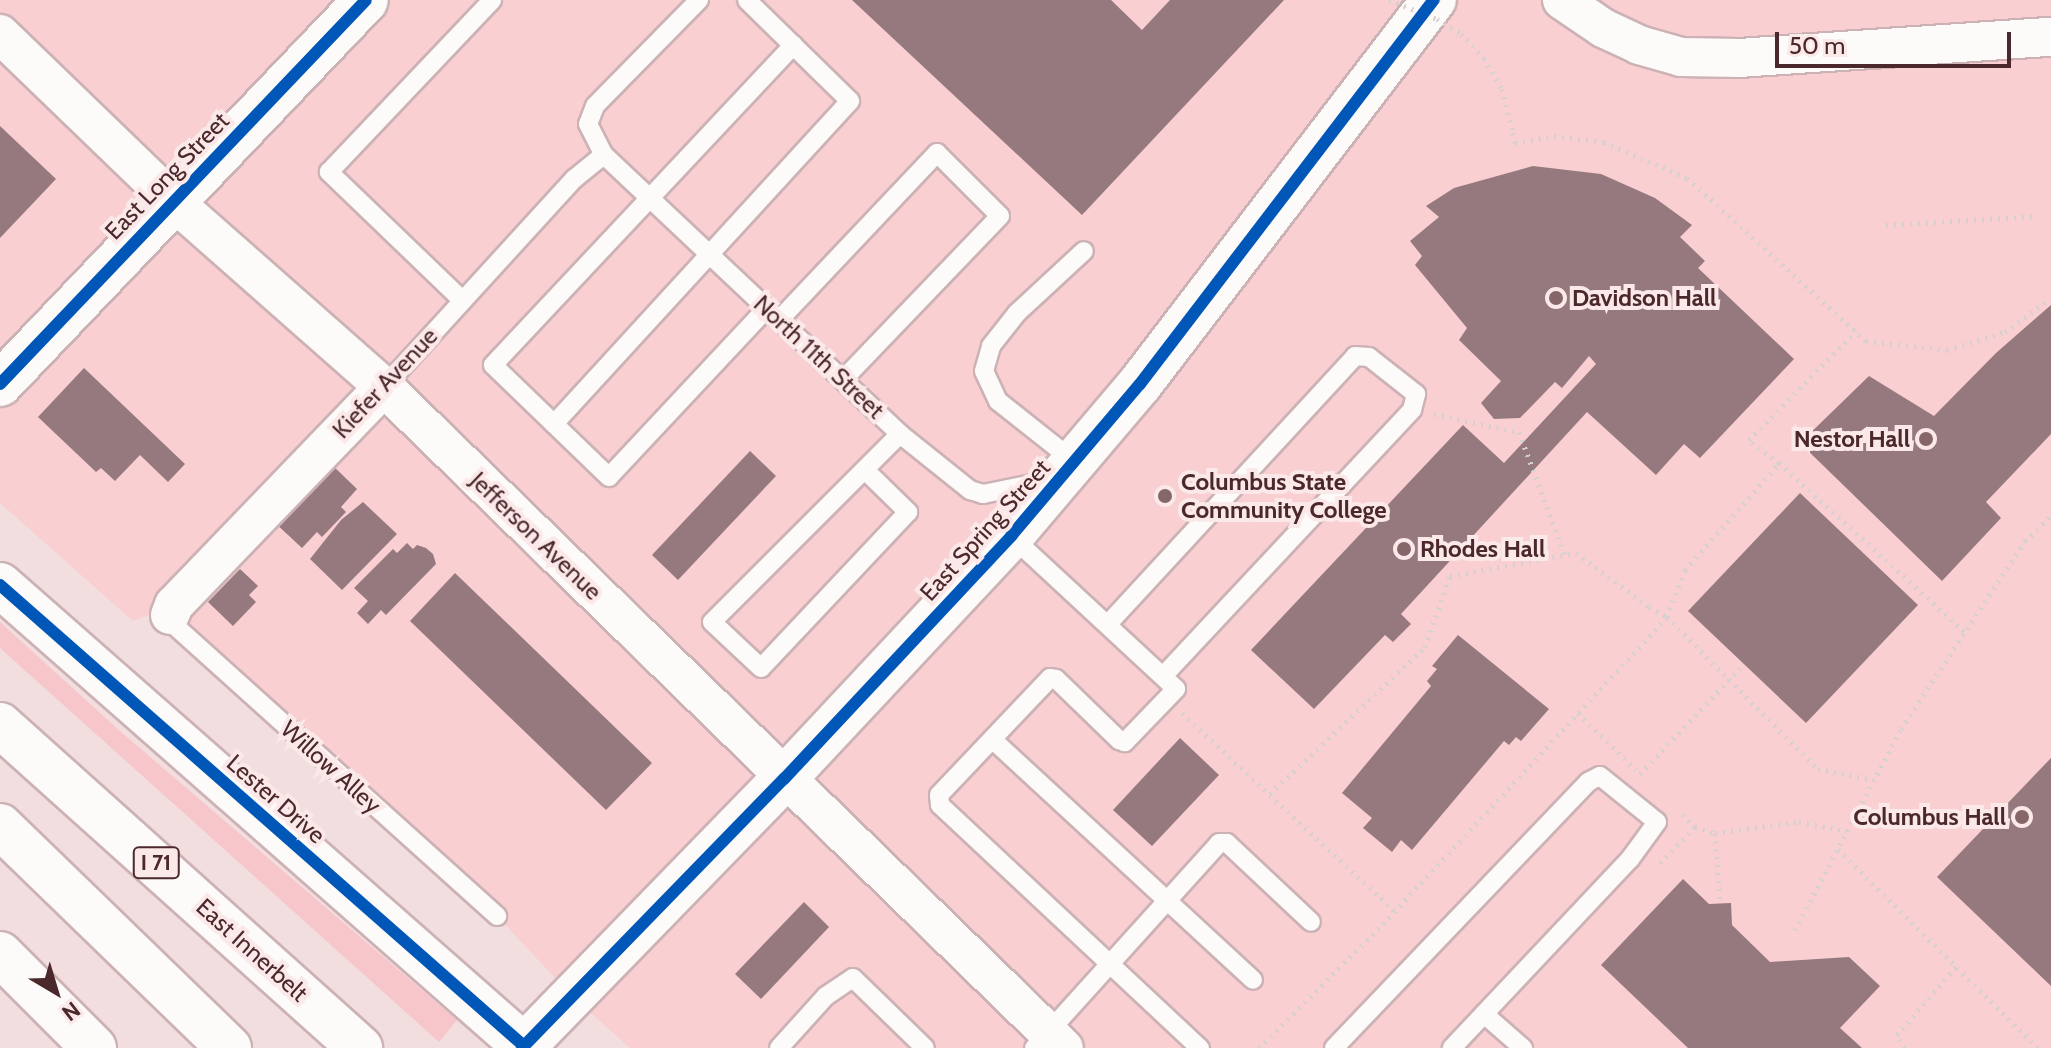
<!DOCTYPE html>
<style>
body{margin:0}
#map{position:relative;width:2051px;height:1048px;overflow:hidden;background:#f2dddf;font-family:Cabin,sans-serif}
div>[style]{position:absolute}
.built>*{inset:0;background:#f9cfd1}
.green>*{inset:0;background:#f7c6ca}
.building>*{inset:0;background:#95797f}
.path>*{height:5px;margin-top:-2.5px;transform-origin:0;background:repeating-linear-gradient(90deg,#d7d0d1 0 2px,transparent 0 8px)}
.roads{filter:drop-shadow(2px 0 #ccb2b5) drop-shadow(-2px 0 #ccb2b5) drop-shadow(0 2px #ccb2b5) drop-shadow(0 -2px #ccb2b5)}
.lane>*{height:18px;margin:-9px;padding:0 9px;transform-origin:9px;border-radius:9px;background:#fdfafa}
.street>*{height:38px;margin:-19px;padding:0 19px;transform-origin:19px;border-radius:19px;background:#fdfafa}
.secondary>*{height:44px;margin:-22px;padding:0 22px;transform-origin:22px;border-radius:22px;background:#fdfafa}
.highway>*{height:44px;margin:-22px;padding:0 22px;transform-origin:22px;border-radius:22px;background:#fdfafa}
.path-bridge>*{height:5px;margin-top:-2.5px;transform-origin:0;background:repeating-linear-gradient(90deg,#d7d0d1 0 2px,transparent 0 8px)}
.cycleway>*{height:12px;margin:-6px;padding:0 6px;transform-origin:6px;border-radius:6px;background:#0057b8}
.dots>*{width:22px;height:22px;translate:-50% -50%;box-sizing:border-box;border:4px solid #fbe8e9;border-radius:50%}
span{translate:-50% -50%;white-space:nowrap;text-align:center;line-height:1.15;-webkit-text-stroke:8px #fbe8e9;paint-order:stroke}
.shield-label span{padding:2px 6px;background:#fbe8e9;border:2px solid;border-radius:6px;-webkit-text-stroke-width:0}
.shield-label{font-size:22px;color:#4b282b;font-weight:700}
.street-label{font-size:24px;color:#4b282b}
.poi-label{font-size:24px;color:#4b282b;font-weight:700}
.left{translate:0 -50%;text-align:left}
.right{translate:-100% -50%;text-align:right}
.north{position:absolute;left:16px;top:952px;width:80px;height:80px;-webkit-text-stroke:6px #fbe8e9;paint-order:stroke;rotate:142deg;font-size:22px;font-weight:700;line-height:32px;text-align:center;color:#4b282b}
.north::after{content:'';display:block;margin:auto;width:28px;height:36px;background:#4b282b;clip-path:polygon(50% 0,100% 100%,50% 72%,0 100%)}
.scale{position:absolute;left:1775px;top:32px;width:236px;height:36px;box-sizing:border-box;border:4px solid #4b282b;border-top:0;padding-left:10px;font-size:24px;line-height:28px;white-space:nowrap;color:#4b282b;-webkit-text-stroke:6px #fbe8e9;paint-order:stroke}
</style>
<div id="map">
<div class="built">
<div style="clip-path:polygon(0 0,2051px 0,2051px 1048px,630px 1048px,573px 997px,497px 916px,174px 625px,173px 606px,133px 621px,0 503px)"></div>
</div>
<div class="green">
<div style="clip-path:polygon(0 622px,121px 732px,457px 1020px,439px 1042px,0 648px)"></div>
</div>
<div class="building">
<div style="clip-path:polygon(852px 0,1111px 0,1142px 30px,1170px 0,1284px 0,1082px 215px)"></div>
<div style="clip-path:polygon(0 126px,56px 179px,0 238px)"></div>
<div style="clip-path:polygon(1533px 166px,1601px 174px,1655px 198px,1692px 225px,1680px 237px,1705px 261px,1698px 268px,1794px 359px,1700px 458px,1684px 444px,1656px 475px,1587px 412px,1401px 614px,1411px 624px,1393px 642px,1385px 635px,1314px 709px,1251px 650px,1463px 425px,1504px 463px,1596px 364px,1589px 356px,1562px 388px,1555px 382px,1520px 418px,1494px 419px,1481px 403px,1501px 381px,1459px 340px,1467px 328px,1415px 265px,1422px 256px,1410px 241px,1439px 217px,1426px 206px,1454px 188px)"></div>
<div style="clip-path:polygon(2051px 305px,2051px 434px,1986px 502px,2001px 518px,1942px 581px,1800px 443px,1869px 376px,1934px 416px,1996px 353px)"></div>
<div style="clip-path:polygon(84px 368px,185px 464px,168px 482px,140px 455px,115px 481px,101px 468px,96px 472px,38px 417px)"></div>
<div style="clip-path:polygon(750px 451px,776px 476px,678px 580px,652px 555px)"></div>
<div style="clip-path:polygon(329px 462px,357px 489px,341px 507px,346px 512px,322px 537px,317px 532px,302px 548px,272px 520px)"></div>
<div style="clip-path:polygon(1800px 493px,1918px 605px,1806px 723px,1688px 611px)"></div>
<div style="clip-path:polygon(363px 502px,397px 534px,342px 590px,310px 559px,341px 520px)"></div>
<div style="clip-path:polygon(407px 543px,413px 549px,417px 545px,426px 548px,433px 554px,436px 564px,386px 615px,381px 610px,368px 624px,357px 613px,368px 601px,354px 588px,393px 549px,397px 553px)"></div>
<div style="clip-path:polygon(240px 569px,258px 586px,249px 595px,256px 602px,233px 626px,208px 602px)"></div>
<div style="clip-path:polygon(455px 573px,652px 763px,606px 810px,410px 621px)"></div>
<div style="clip-path:polygon(1458px 635px,1549px 709px,1521px 741px,1516px 737px,1509px 745px,1504px 741px,1412px 850px,1401px 840px,1392px 852px,1363px 828px,1372px 818px,1342px 793px,1431px 686px,1427px 681px,1437px 669px,1432px 666px)"></div>
<div style="clip-path:polygon(1180px 738px,1219px 775px,1152px 846px,1113px 810px)"></div>
<div style="clip-path:polygon(2051px 758px,2051px 986px,1937px 877px)"></div>
<div style="clip-path:polygon(1683px 879px,1709px 904px,1731px 903px,1732px 925px,1770px 962px,1849px 957px,1880px 986px,1840px 1028px,1862px 1048px,1688px 1048px,1601px 965px)"></div>
<div style="clip-path:polygon(804px 902px,829px 927px,761px 999px,735px 974px)"></div>
</div>
<div class="path">
<div style="left:1513px;top:133px;width:10px;rotate:79deg"></div>
<div style="left:1515px;top:143px;width:40px;rotate:-10deg"></div>
<div style="left:1554px;top:136px;width:50px;rotate:6.8deg"></div>
<div style="left:1604px;top:142px;width:90px;rotate:23.4deg"></div>
<div style="left:1687px;top:178px;width:242px;rotate:42.3deg"></div>
<div style="left:1866px;top:341px;width:81px;rotate:6.3deg"></div>
<div style="left:1947px;top:350px;width:61px;rotate:-17.2deg"></div>
<div style="left:2005px;top:332px;width:57px;rotate:-36.5deg"></div>
<div style="left:1886px;top:225px;width:150px;rotate:-3.4deg"></div>
<div style="left:1434px;top:414px;width:87px;rotate:12deg"></div>
<div style="left:1519px;top:432px;width:131px;rotate:69.5deg"></div>
<div style="left:1779px;top:463px;width:38px;rotate:-143deg"></div>
<div style="left:1749px;top:440px;width:153px;rotate:-45.5deg"></div>
<div style="left:1182px;top:713px;width:290px;rotate:43deg"></div>
<div style="left:1578px;top:713px;width:81px;rotate:44.5deg"></div>
<div style="left:1640px;top:774px;width:151px;rotate:-46.6deg"></div>
<div style="left:1270px;top:794px;width:214px;rotate:-43.5deg"></div>
<div style="left:1425px;top:647px;width:75px;rotate:-70.6deg"></div>
<div style="left:1450px;top:576px;width:128px;rotate:-10.3deg"></div>
<div style="left:1576px;top:553px;width:91px;rotate:36.5deg"></div>
<div style="left:1649px;top:607px;width:21px;rotate:29deg"></div>
<div style="left:1667px;top:617px;width:214px;rotate:45.2deg"></div>
<div style="left:1818px;top:769px;width:57px;rotate:11.1deg"></div>
<div style="left:1695px;top:827px;width:21px;rotate:17deg"></div>
<div style="left:1715px;top:833px;width:70px;rotate:85.9deg"></div>
<div style="left:1715px;top:833px;width:85px;rotate:-7.5deg"></div>
<div style="left:1799px;top:822px;width:49px;rotate:10.6deg"></div>
<div style="left:1838px;top:849px;width:282px;rotate:44.9deg"></div>
<div style="left:1660px;top:863px;width:50px;rotate:-45.8deg"></div>
<div style="left:1695px;top:827px;width:20px;rotate:-135deg"></div>
<div style="left:1795px;top:930px;width:227px;rotate:-62.2deg"></div>
<div style="left:1901px;top:729px;width:225px;rotate:-56.6deg"></div>
<div style="left:2025px;top:541px;width:36px;rotate:-44deg"></div>
<div style="left:1259px;top:1048px;width:175px;rotate:-45deg"></div>
<div style="left:1383px;top:924px;width:418px;rotate:-47.2deg"></div>
<div style="left:1667px;top:617px;width:50px;rotate:-69deg"></div>
<div style="left:1685px;top:570px;width:142px;rotate:-48.7deg"></div>
<div style="left:1779px;top:463px;width:251px;rotate:42.3deg"></div>
<div style="left:1904px;top:1048px;width:15px;rotate:-118deg"></div>
<div style="left:1897px;top:1035px;width:90px;rotate:-49.1deg"></div>
</div>
<div class="roads">
<div class="lane">
<div style="left:699px;top:0;width:148px;rotate:134.5deg"></div>
<div style="left:595px;top:106px;width:19px;rotate:111deg"></div>
<div style="left:588px;top:124px;width:35px;rotate:63deg"></div>
<div style="left:604px;top:155px;width:407px;rotate:43.3deg"></div>
<div style="left:900px;top:434px;width:90px;rotate:38.7deg"></div>
<div style="left:970px;top:490px;width:14px;rotate:17deg"></div>
<div style="left:983px;top:494px;width:65px;rotate:-11.5deg"></div>
<div style="left:462px;top:300px;width:185px;rotate:-136.1deg"></div>
<div style="left:329px;top:172px;width:237px;rotate:-46.5deg"></div>
<div style="left:767px;top:308px;width:231px;rotate:133.1deg"></div>
<div style="left:609px;top:477px;width:161px;rotate:-136deg"></div>
<div style="left:493px;top:365px;width:439px;rotate:-46.8deg"></div>
<div style="left:779px;top:320px;width:230px;rotate:-46.6deg"></div>
<div style="left:937px;top:153px;width:89px;rotate:45deg"></div>
<div style="left:1000px;top:216px;width:227px;rotate:133.8deg"></div>
<div style="left:384px;top:387px;width:282px;rotate:-47.6deg"></div>
<div style="left:574px;top:179px;width:38px;rotate:-39deg"></div>
<div style="left:554px;top:424px;width:438px;rotate:-47.5deg"></div>
<div style="left:850px;top:101px;width:144px;rotate:-135.6deg"></div>
<div style="left:1075px;top:462px;width:98px;rotate:-141.6deg"></div>
<div style="left:998px;top:401px;width:33px;rotate:-115deg"></div>
<div style="left:984px;top:371px;width:26px;rotate:-74deg"></div>
<div style="left:991px;top:346px;width:42px;rotate:-51.8deg"></div>
<div style="left:1017px;top:313px;width:91px;rotate:-42.8deg"></div>
<div style="left:866px;top:471px;width:59px;rotate:44.3deg"></div>
<div style="left:908px;top:512px;width:214px;rotate:133.3deg"></div>
<div style="left:761px;top:668px;width:67px;rotate:-136.8deg"></div>
<div style="left:712px;top:622px;width:266px;rotate:-45deg"></div>
<div style="left:1011px;top:536px;width:225px;rotate:42.8deg"></div>
<div style="left:1176px;top:689px;width:74px;rotate:133.9deg"></div>
<div style="left:1125px;top:742px;width:6px;rotate:-162deg"></div>
<div style="left:1119px;top:740px;width:88px;rotate:-135.9deg"></div>
<div style="left:1056px;top:679px;width:6px;rotate:-171deg"></div>
<div style="left:1050px;top:678px;width:161px;rotate:133.5deg"></div>
<div style="left:939px;top:795px;width:10px;rotate:84deg"></div>
<div style="left:940px;top:805px;width:356px;rotate:43.1deg"></div>
<div style="left:170px;top:615px;width:11px;rotate:68deg"></div>
<div style="left:174px;top:625px;width:435px;rotate:42deg"></div>
<div style="left:1108px;top:624px;width:364px;rotate:-47.3deg"></div>
<div style="left:1355px;top:356px;width:14px;rotate:4deg"></div>
<div style="left:1369px;top:357px;width:60px;rotate:38.2deg"></div>
<div style="left:1416px;top:394px;width:16px;rotate:104deg"></div>
<div style="left:1412px;top:410px;width:363px;rotate:133.1deg"></div>
<div style="left:992px;top:739px;width:355px;rotate:42.7deg"></div>
<div style="left:1484px;top:1014px;width:52px;rotate:41.1deg"></div>
<div style="left:779px;top:1048px;width:70px;rotate:-47.9deg"></div>
<div style="left:826px;top:996px;width:32px;rotate:-34deg"></div>
<div style="left:853px;top:978px;width:100px;rotate:44.2deg"></div>
<div style="left:1034px;top:1048px;width:276px;rotate:-47.9deg"></div>
<div style="left:1219px;top:843px;width:8px"></div>
<div style="left:1227px;top:843px;width:115px;rotate:43.2deg"></div>
<div style="left:1334px;top:1048px;width:368px;rotate:-46.3deg"></div>
<div style="left:1588px;top:782px;width:13px;rotate:-27deg"></div>
<div style="left:1600px;top:776px;width:73px;rotate:38.9deg"></div>
<div style="left:1657px;top:822px;width:46px;rotate:126.1deg"></div>
<div style="left:1630px;top:859px;width:260px;rotate:133.3deg"></div>
</div>
<div class="street">
<div style="left:1562px;top:0;width:50px;rotate:34.3deg"></div>
<div style="left:1603px;top:28px;width:40px;rotate:25deg"></div>
<div style="left:1639px;top:45px;width:44px;rotate:15.9deg"></div>
<div style="left:1681px;top:57px;width:58px;rotate:1deg"></div>
<div style="left:1739px;top:58px;width:313px;rotate:-3.9deg"></div>
<div style="left:0;top:34px;width:240px;rotate:44deg"></div>
<div style="left:173px;top:201px;width:281px;rotate:41.4deg"></div>
<div style="left:384px;top:387px;width:948px;rotate:44.19deg"></div>
<div style="left:170px;top:615px;width:11px;rotate:-68deg"></div>
<div style="left:174px;top:605px;width:303px;rotate:-46.1deg"></div>
</div>
<div class="secondary">
<div style="left:0;top:384px;width:530px;rotate:-46.37deg"></div>
<div style="left:0;top:585px;width:698px;rotate:41.34deg"></div>
<div style="left:522px;top:1048px;width:376px;rotate:-45.8deg"></div>
<div style="left:784px;top:779px;width:333px;rotate:-46.9deg"></div>
<div style="left:1011px;top:536px;width:199px;rotate:-49.7deg"></div>
<div style="left:1140px;top:384px;width:484px;rotate:-52.6deg"></div>
</div>
<div class="highway">
<div style="left:0;top:725px;width:484px;rotate:41.9deg"></div>
<div style="left:0;top:826px;width:319px;rotate:44.1deg"></div>
<div style="left:0;top:954px;width:133px;rotate:45deg"></div>
<div style="left:524px;top:1046px;width:3px;rotate:45deg"></div>
</div>
</div>
<div class="path-bridge">
<div style="left:1389px;top:0;width:52px;rotate:21.6deg"></div>
<div style="left:1437px;top:19px;width:28px;rotate:32deg"></div>
<div style="left:1461px;top:34px;width:33px;rotate:46deg"></div>
<div style="left:1484px;top:58px;width:36px;rotate:60deg"></div>
<div style="left:1502px;top:89px;width:45px;rotate:76deg"></div>
</div>
<div class="cycleway">
<div style="left:0;top:384px;width:530px;rotate:-46.37deg"></div>
<div style="left:0;top:585px;width:698px;rotate:41.34deg"></div>
<div style="left:522px;top:1048px;width:376px;rotate:-45.8deg"></div>
<div style="left:784px;top:779px;width:333px;rotate:-46.9deg"></div>
<div style="left:1011px;top:536px;width:199px;rotate:-49.7deg"></div>
<div style="left:1140px;top:384px;width:484px;rotate:-52.6deg"></div>
</div>
<div class="dots">
<div style="left:1556px;top:298px;background:#85676a"></div>
<div style="left:1926px;top:439px;background:#85676a"></div>
<div style="left:1165px;top:496px;background:#85676a"></div>
<div style="left:1404px;top:549px;background:#85676a"></div>
<div style="left:2022px;top:817px;background:#85676a"></div>
</div>
<div class="shield-label">
<span style="left:156px;top:863px">I 71</span>
</div>
<div class="street-label">
<span style="left:167px;top:176px;rotate:-46deg">East Long Street</span>
<span style="left:819px;top:357px;rotate:43deg">North 11th Street</span>
<span style="left:385px;top:383px;rotate:-47deg">Kiefer Avenue</span>
<span style="left:985px;top:530px;rotate:-48deg">East Spring Street</span>
<span style="left:536px;top:536px;rotate:44deg">Jefferson Avenue</span>
<span style="left:331px;top:767px;rotate:42deg">Willow Alley</span>
<span style="left:276px;top:799px;rotate:41deg">Lester Drive</span>
<span style="left:252px;top:950px;rotate:42deg">East Innerbelt</span>
</div>
<div class="poi-label">
<span class="left" style="left:1572px;top:298px">Davidson Hall</span>
<span class="right" style="left:1910px;top:439px">Nestor Hall</span>
<span class="left" style="left:1181px;top:496px">Columbus State<br>Community College</span>
<span class="left" style="left:1420px;top:549px">Rhodes Hall</span>
<span class="right" style="left:2006px;top:817px">Columbus Hall</span>
</div>
<div class="north">N</div>
<div class="scale">50 m</div>
</div>
